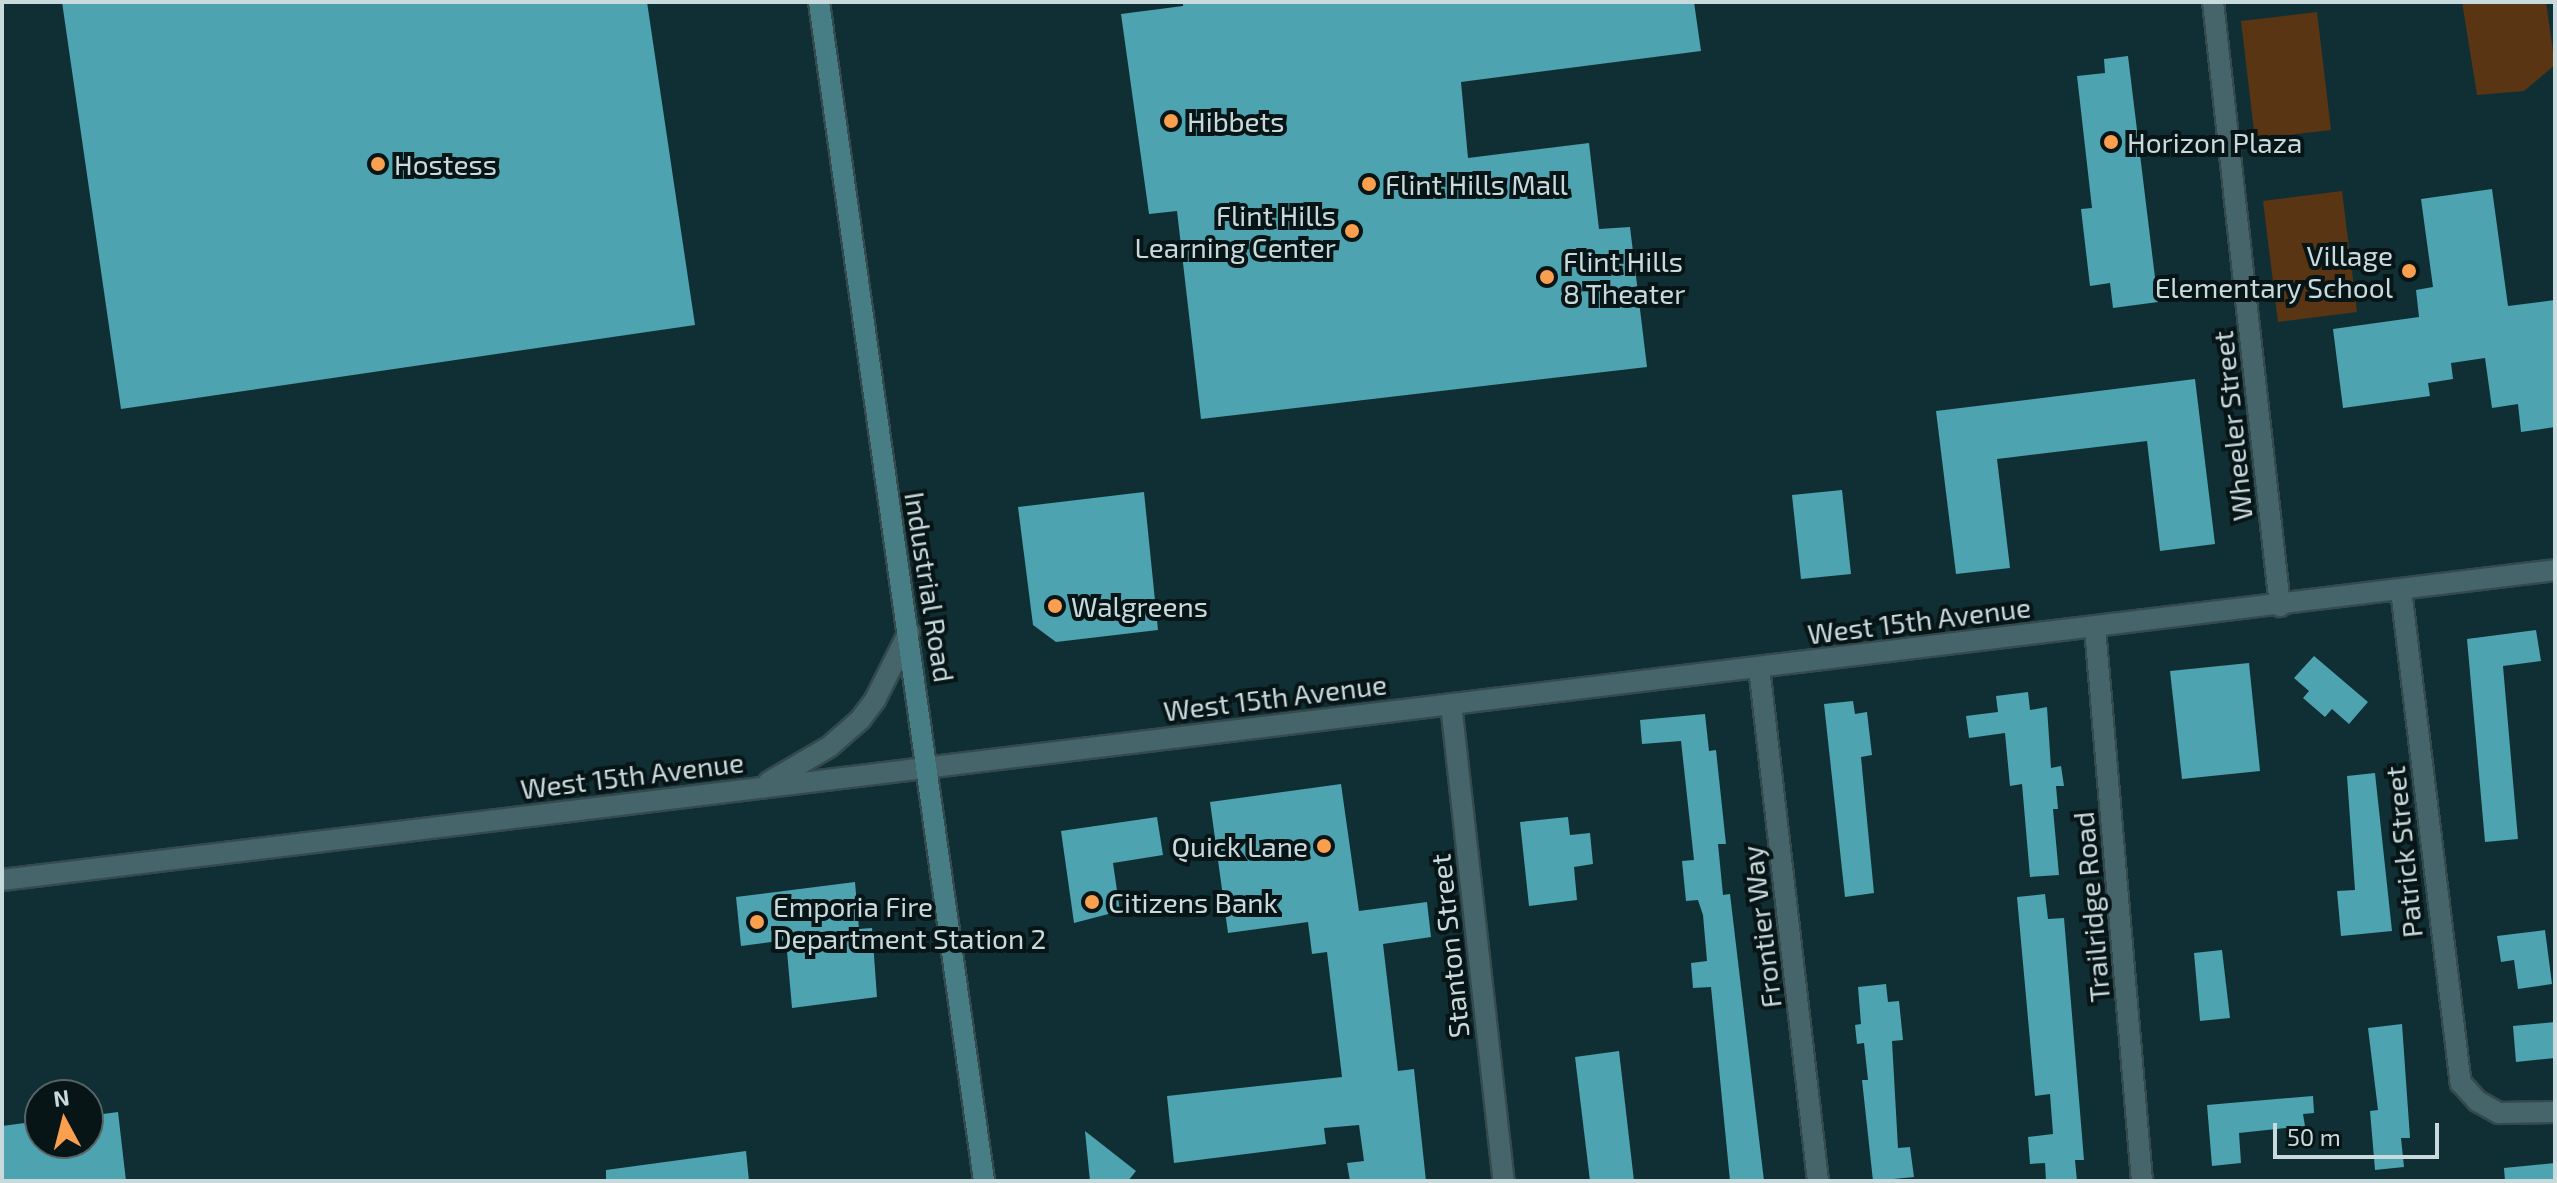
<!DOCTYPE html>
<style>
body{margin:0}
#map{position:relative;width:2557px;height:1183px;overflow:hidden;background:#102f34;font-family:"Exo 2",sans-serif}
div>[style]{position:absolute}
.green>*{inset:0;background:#593514}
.building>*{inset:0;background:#4da3af}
.roads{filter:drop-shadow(2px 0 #344a4d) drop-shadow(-2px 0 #344a4d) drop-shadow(0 2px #344a4d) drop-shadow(0 -2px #344a4d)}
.minor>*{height:20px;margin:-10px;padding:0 10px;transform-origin:10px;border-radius:10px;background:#46656a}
.tertiary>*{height:20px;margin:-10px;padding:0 10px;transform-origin:10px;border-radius:10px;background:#46656a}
.secondary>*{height:20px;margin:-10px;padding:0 10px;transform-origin:10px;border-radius:10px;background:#477e86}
.dots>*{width:22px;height:22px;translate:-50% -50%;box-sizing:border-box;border:4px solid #081517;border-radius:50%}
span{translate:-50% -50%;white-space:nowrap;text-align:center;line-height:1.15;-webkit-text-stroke:8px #081517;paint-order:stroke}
.poi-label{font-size:28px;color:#c9dadd}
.left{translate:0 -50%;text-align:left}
.right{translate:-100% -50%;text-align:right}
.street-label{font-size:28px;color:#c9dadd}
.frame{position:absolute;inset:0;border:4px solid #c9dadd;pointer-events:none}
.north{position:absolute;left:24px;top:1079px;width:80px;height:80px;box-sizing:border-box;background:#081517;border:2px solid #556466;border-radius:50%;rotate:353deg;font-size:22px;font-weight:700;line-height:32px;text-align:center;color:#c9dadd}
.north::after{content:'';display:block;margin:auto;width:28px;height:36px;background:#fa9f4e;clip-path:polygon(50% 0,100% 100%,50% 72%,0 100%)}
.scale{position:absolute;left:2273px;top:1123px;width:166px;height:36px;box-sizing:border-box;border:4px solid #c9dadd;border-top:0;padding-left:10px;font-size:24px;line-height:28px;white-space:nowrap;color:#c9dadd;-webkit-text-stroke:6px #081517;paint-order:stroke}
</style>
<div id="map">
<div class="green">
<div style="clip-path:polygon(2462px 2px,2546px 2px,2555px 65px,2524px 91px,2477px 95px)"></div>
<div style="clip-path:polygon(2317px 12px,2331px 130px,2255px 139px,2241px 21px)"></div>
<div style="clip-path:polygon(2342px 191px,2357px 312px,2278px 322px,2263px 201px)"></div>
</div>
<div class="building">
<div style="clip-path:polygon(62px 2px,647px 2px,695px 325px,121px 409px)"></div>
<div style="clip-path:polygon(1183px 2px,1694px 2px,1701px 51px,1461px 82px,1468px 158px,1589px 143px,1599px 229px,1630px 227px,1647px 367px,1201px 419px,1177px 211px,1149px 214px,1121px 14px,1183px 6px)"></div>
<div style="clip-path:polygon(2128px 56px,2158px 302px,2113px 308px,2110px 283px,2090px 286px,2081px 209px,2092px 208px,2077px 76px,2105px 73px,2104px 59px)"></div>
<div style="clip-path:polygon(2492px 189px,2508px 306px,2555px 300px,2555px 427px,2521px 432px,2518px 404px,2492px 408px,2485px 358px,2451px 363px,2453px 379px,2428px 383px,2430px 396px,2343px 408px,2333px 329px,2419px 317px,2416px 290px,2433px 287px,2421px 199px)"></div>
<div style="clip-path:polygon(2195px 379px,2215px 544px,2160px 551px,2147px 441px,1997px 459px,2010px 568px,1956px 574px,1936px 411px)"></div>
<div style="clip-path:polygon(1842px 490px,1851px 574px,1801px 579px,1792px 495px)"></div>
<div style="clip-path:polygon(1144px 492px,1158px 630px,1056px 642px,1033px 625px,1018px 507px)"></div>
<div style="clip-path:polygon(2536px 630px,2541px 661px,2503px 666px,2518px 839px,2485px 842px,2467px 639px)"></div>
<div style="clip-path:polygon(2314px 656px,2368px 702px,2349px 724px,2332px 709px,2325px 717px,2303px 698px,2309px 691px,2294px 678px)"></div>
<div style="clip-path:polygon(2249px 663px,2260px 771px,2182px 779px,2170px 671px)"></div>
<div style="clip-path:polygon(2028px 692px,2030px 710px,2047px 707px,2051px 768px,2061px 766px,2064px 786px,2056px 786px,2058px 809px,2053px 809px,2059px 875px,2030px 877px,2022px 784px,2010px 786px,2005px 733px,1969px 738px,1966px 716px,1998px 712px,1996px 696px)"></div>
<div style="clip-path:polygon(1853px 701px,1855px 714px,1867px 712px,1872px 755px,1861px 757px,1874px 893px,1845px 897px,1824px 704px)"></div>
<div style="clip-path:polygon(1705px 714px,1709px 751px,1716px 750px,1726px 844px,1718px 844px,1723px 895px,1730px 894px,1764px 1181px,1730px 1181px,1711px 987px,1693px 988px,1691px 963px,1707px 961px,1703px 915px,1698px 900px,1686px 901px,1682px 861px,1694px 860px,1681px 741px,1642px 744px,1640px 720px)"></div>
<div style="clip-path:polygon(2375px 773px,2392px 931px,2341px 936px,2337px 891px,2355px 890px,2347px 776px)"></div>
<div style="clip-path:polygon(1341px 784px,1359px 911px,1427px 902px,1431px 937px,1383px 944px,1398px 1071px,1414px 1069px,1426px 1181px,1350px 1181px,1347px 1163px,1364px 1161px,1359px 1125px,1324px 1128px,1326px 1144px,1174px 1163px,1167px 1096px,1342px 1077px,1327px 952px,1312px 954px,1308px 922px,1228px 933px,1210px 802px)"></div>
<div style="clip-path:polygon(1157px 817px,1163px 855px,1113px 863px,1120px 911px,1074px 923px,1061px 831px)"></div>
<div style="clip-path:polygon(1568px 817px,1570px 835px,1590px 833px,1593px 864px,1574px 867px,1577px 900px,1529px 906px,1520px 822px)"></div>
<div style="clip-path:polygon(855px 882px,859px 929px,872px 928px,877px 997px,792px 1008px,786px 940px,741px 946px,736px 897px)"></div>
<div style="clip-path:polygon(2045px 894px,2048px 919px,2064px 918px,2084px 1160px,2075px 1160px,2077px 1181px,2046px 1181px,2045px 1163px,2030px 1164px,2028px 1137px,2053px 1134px,2050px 1094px,2035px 1096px,2017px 897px)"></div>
<div style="clip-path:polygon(2545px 930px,2552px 984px,2518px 989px,2514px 960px,2501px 962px,2497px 936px)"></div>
<div style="clip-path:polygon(2222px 950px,2230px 1018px,2200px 1021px,2194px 953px)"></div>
<div style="clip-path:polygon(1886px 984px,1888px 1002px,1899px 1001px,1903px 1040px,1892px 1041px,1898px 1148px,1910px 1147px,1914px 1177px,1873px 1181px,1862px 1080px,1868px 1080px,1864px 1043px,1857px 1044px,1855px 1025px,1861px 1024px,1858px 987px)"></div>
<div style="clip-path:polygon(2555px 1022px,2555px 1058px,2516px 1062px,2513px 1026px)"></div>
<div style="clip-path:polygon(2402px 1024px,2410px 1138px,2401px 1138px,2404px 1167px,2375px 1170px,2370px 1111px,2378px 1110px,2368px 1028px)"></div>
<div style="clip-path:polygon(1619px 1051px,1634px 1181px,1590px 1181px,1575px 1057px)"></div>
<div style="clip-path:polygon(2313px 1096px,2314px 1113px,2303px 1114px,2305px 1126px,2239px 1133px,2241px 1163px,2212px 1166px,2207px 1105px)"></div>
<div style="clip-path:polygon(118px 1112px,126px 1181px,2px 1181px,2px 1126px,40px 1121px,40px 1143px,88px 1143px,88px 1116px)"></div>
<div style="clip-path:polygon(1085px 1131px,1136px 1171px,1128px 1181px,1090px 1181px)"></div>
<div style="clip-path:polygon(746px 1151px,749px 1181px,606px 1181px,606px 1170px)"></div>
<div style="clip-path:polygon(2555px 1163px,2555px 1181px,2505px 1181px,2504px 1168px)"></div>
</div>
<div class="roads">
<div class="minor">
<div style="left:2213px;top:2px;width:608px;rotate:83.67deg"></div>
<div style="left:2401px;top:590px;width:497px;rotate:83.1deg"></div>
<div style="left:2461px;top:1083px;width:24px;rotate:48deg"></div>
<div style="left:2477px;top:1101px;width:25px;rotate:29deg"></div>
<div style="left:2499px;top:1113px;width:56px;rotate:-1deg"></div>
<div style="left:2095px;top:628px;width:555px;rotate:85.14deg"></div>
<div style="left:1759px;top:667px;width:517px;rotate:83.45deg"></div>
<div style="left:1451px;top:704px;width:480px;rotate:83.7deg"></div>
</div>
<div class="tertiary">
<div style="left:769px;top:782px;width:69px;rotate:-30.3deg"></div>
<div style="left:829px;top:747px;width:41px;rotate:-41.1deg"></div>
<div style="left:860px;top:720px;width:25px;rotate:-53deg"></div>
<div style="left:875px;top:700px;width:76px;rotate:-63.4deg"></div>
<div style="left:2px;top:880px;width:2572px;rotate:-6.92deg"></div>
</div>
<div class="secondary">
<div style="left:819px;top:2px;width:1190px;rotate:82.03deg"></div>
</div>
</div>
<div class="dots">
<div style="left:1171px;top:121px;background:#fa9f4e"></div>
<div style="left:2111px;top:142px;background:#fa9f4e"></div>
<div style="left:378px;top:164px;background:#fa9f4e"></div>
<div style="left:1369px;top:184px;background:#fa9f4e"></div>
<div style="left:1352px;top:231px;background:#fa9f4e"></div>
<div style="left:2409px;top:271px;background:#fa9f4e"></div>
<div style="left:1547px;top:277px;background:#fa9f4e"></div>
<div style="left:1055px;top:606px;background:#fa9f4e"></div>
<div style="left:1324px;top:846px;background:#fa9f4e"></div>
<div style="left:1092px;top:902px;background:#fa9f4e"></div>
<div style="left:757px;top:922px;background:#fa9f4e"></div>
</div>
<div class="poi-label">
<span class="left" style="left:1187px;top:121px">Hibbets</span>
<span class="left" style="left:2127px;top:142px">Horizon Plaza</span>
<span class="left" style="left:394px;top:164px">Hostess</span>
<span class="left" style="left:1385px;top:184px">Flint Hills Mall</span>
<span class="right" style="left:1336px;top:231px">Flint Hills<br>Learning Center</span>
<span class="right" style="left:2393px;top:271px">Village<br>Elementary School</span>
<span class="left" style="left:1563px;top:277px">Flint Hills<br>8 Theater</span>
<span class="left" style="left:1071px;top:606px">Walgreens</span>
<span class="right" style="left:1308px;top:846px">Quick Lane</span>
<span class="left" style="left:1108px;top:902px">Citizens Bank</span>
<span class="left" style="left:773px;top:922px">Emporia Fire<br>Department Station 2</span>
</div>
<div class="street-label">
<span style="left:2232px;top:426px;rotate:-96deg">Wheeler Street</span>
<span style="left:930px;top:587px;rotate:81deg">Industrial Road</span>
<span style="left:1919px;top:620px;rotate:-7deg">West 15th Avenue</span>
<span style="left:1275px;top:697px;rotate:-7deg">West 15th Avenue</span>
<span style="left:632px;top:775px;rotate:-7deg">West 15th Avenue</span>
<span style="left:2403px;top:852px;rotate:-96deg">Patrick Street</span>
<span style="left:2091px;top:907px;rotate:-95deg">Trailridge Road</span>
<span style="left:1761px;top:927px;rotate:-97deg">Frontier Way</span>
<span style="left:1449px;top:946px;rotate:-96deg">Stanton Street</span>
</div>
<div class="frame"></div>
<div class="north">N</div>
<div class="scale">50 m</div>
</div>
